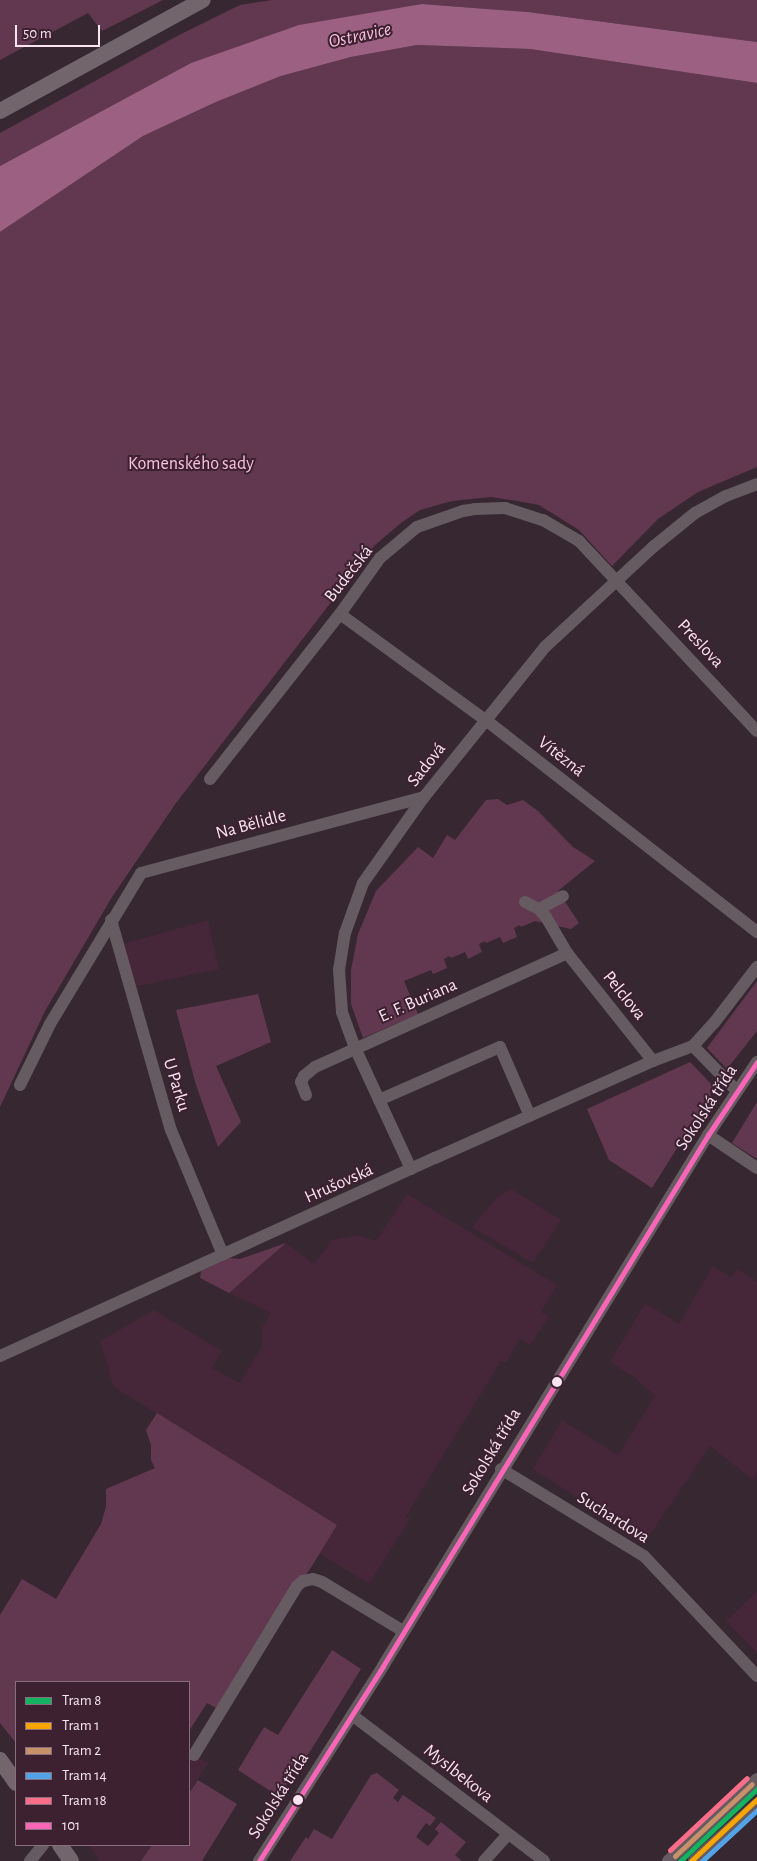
<!DOCTYPE html>
<meta charset="utf-8">
<style>
body{margin:0}
#map{position:relative;width:757px;height:1861px;overflow:hidden;background:#372730;font-family:"Alegreya Sans",sans-serif}
div>[style]{position:absolute}
.built>*{inset:0;background:#462639}
.green>*{inset:0;background:#623851}
.water>*{inset:0;background:#9b6082}
.minor>*{height:12px;margin:-6px;padding:0 6px;transform-origin:6px;border-radius:6px;background:#655b60}
.secondary>*{height:16px;margin:-8px;padding:0 8px;transform-origin:8px;border-radius:8px;background:#72656c}
.bus-1>*{height:5px;margin:-2.5px;padding:0 2.5px;transform-origin:2.5px;border-radius:2.5px;background:#fa66b7}
.tram-1>*{height:5px;margin:-2.5px;padding:0 2.5px;transform-origin:2.5px;border-radius:2.5px;background:#13b361}
.tram-2>*{height:5px;margin:-2.5px;padding:0 2.5px;transform-origin:2.5px;border-radius:2.5px;background:#f7a600}
.tram-3>*{height:5px;margin:-2.5px;padding:0 2.5px;transform-origin:2.5px;border-radius:2.5px;background:#c7916a}
.tram-4>*{height:5px;margin:-2.5px;padding:0 2.5px;transform-origin:2.5px;border-radius:2.5px;background:#53a3e8}
.tram-5>*{height:5px;margin:-2.5px;padding:0 2.5px;transform-origin:2.5px;border-radius:2.5px;background:#fb6d88}
.dots>*{width:14px;height:14px;translate:-50% -50%;box-sizing:border-box;border:2px solid #3d2131;border-radius:50%}
span{translate:-50% -50%;white-space:nowrap;text-align:center;line-height:1.15;-webkit-text-stroke:4px #3d2131;paint-order:stroke}
.park-label{font-size:18px;color:#fac2e1}
.street-label{font-size:18px;color:#f8e5ef}
.water-label{font-size:19px;color:#f6bfdd;font-style:italic}
.legend{position:absolute;left:15px;top:1681px;width:175px;height:165px;box-sizing:border-box;background:#3d2131;border:1px solid #886f7d;margin:0;padding:6px 9px;list-style:none;font-size:15px;color:#f8e5ef}
.legend li{display:flex;align-items:center;gap:10px;height:25px}
.legend b{width:25px;border:1px solid #886f7d}
.scale{position:absolute;left:15px;top:25px;width:85px;height:22px;box-sizing:border-box;border:2px solid #f8e5ef;border-top:0;padding-left:6px;font-size:15px;line-height:18px;white-space:nowrap;color:#f8e5ef;-webkit-text-stroke:4px #3d2131;paint-order:stroke}
</style>
<div id="map">
<div class="built">
<div style="clip-path:polygon(208px 920px,219px 969px,134px 987px,123px 944px)"></div>
<div style="clip-path:polygon(511px 1189px,561px 1220px,533px 1263px,472px 1227px,496px 1198px)"></div>
<div style="clip-path:polygon(407px 1194px,557px 1285px,541px 1312px,549px 1317px,530px 1345px,519px 1339px,506px 1363px,501px 1361px,406px 1516px,410px 1519px,369px 1584px,319px 1553px,336px 1525px,117px 1389px,113px 1385px,100px 1341px,154px 1310px,222px 1351px,212px 1368px,240px 1383px,262px 1346px,262px 1328px,271px 1313px,229px 1293px,286px 1243px,314px 1264px,332px 1240px,357px 1235px,376px 1241px)"></div>
<div style="clip-path:polygon(713px 1266px,731px 1277px,737px 1269px,757px 1281px,757px 1471px,753px 1480px,710px 1446px,643px 1545px,576px 1497px,533px 1469px,562px 1420px,618px 1455px,655px 1396px,635px 1378px,610px 1362px,645px 1303px,679px 1324px)"></div>
<div style="clip-path:polygon(757px 1591px,757px 1653px,726px 1621px)"></div>
<div style="clip-path:polygon(189px 1753px,208px 1763px,189px 1793px)"></div>
<div style="clip-path:polygon(89px 1845px,152px 1845px,141px 1861px,99px 1861px)"></div>
</div>
<div class="green">
<div style="clip-path:polygon(0 0,163px 0,102px 31px,88px 13px,0 60px)"></div>
<div style="clip-path:polygon(272px 0,757px 0,757px 42px,528px 12px,422px 4px,191px 63px,0 166px,0 133px,179px 35px,240px 5px)"></div>
<div style="clip-path:polygon(417px 45px,530px 49px,757px 83px,757px 467px,698px 492px,658px 519px,612px 566px,579px 530px,539px 505px,517px 501px,491px 497px,452px 501px,420px 510px,401px 523px,375px 545px,352px 575px,176px 803px,112px 897px,45px 1011px,0 1107px,0 232px,143px 136px,216px 102px,281px 76px,351px 57px)"></div>
<div style="clip-path:polygon(498px 799px,507px 805px,523px 800px,538px 811px,573px 847px,595px 861px,558px 891px,579px 923px,571px 929px,535px 921px,521px 927px,520px 925px,514px 928px,517px 937px,503px 943px,500px 937px,486px 943px,485px 941px,479px 944px,482px 952px,468px 959px,465px 952px,451px 958px,450px 956px,444px 959px,447px 968px,433px 974px,431px 970px,404px 981px,418px 1014px,363px 1038px,351px 1004px,351px 970px,358px 934px,376px 891px,418px 847px,433px 858px,447px 835px,455px 840px,486px 800px)"></div>
<div style="clip-path:polygon(757px 981px,757px 1031px,727px 1069px,707px 1048px)"></div>
<div style="clip-path:polygon(258px 994px,271px 1042px,216px 1066px,241px 1122px,218px 1147px,196px 1085px,176px 1010px)"></div>
<div style="clip-path:polygon(690px 1062px,715px 1088px,652px 1188px,609px 1160px,587px 1109px)"></div>
<div style="clip-path:polygon(757px 1102px,757px 1159px,732px 1143px)"></div>
<div style="clip-path:polygon(286px 1243px,229px 1293px,200px 1278px,201px 1271px,230px 1258px,240px 1259px)"></div>
<div style="clip-path:polygon(157px 1413px,337px 1525px,312px 1566px,216px 1708px,207px 1703px,189px 1731px,189px 1682px,16px 1682px,16px 1743px,0 1723px,0 1615px,22px 1579px,56px 1599px,101px 1524px,106px 1507px,106px 1489px,155px 1468px,151px 1460px,151px 1445px,146px 1430px)"></div>
<div style="clip-path:polygon(332px 1650px,361px 1669px,311px 1750px,278px 1796px,238px 1770px,264px 1727px,278px 1735px)"></div>
<div style="clip-path:polygon(377px 1773px,399px 1790px,393px 1798px,398px 1802px,403px 1795px,436px 1818px,430px 1826px,426px 1823px,416px 1837px,428px 1846px,439px 1833px,435px 1829px,441px 1822px,466px 1842px,455px 1855px,462px 1861px,290px 1861px,306px 1837px,308px 1839px,314px 1829px,332px 1839px,371px 1775px)"></div>
<div style="clip-path:polygon(198px 1780px,237px 1804px,202px 1861px,141px 1861px,152px 1845px,189px 1845px,189px 1793px)"></div>
</div>
<div class="water">
<div style="clip-path:polygon(422px 4px,528px 12px,757px 42px,757px 83px,530px 49px,417px 45px,351px 57px,281px 76px,216px 102px,143px 136px,0 232px,0 166px,191px 63px,299px 25px)"></div>
</div>
<div class="minor">
<div style="left:340px;top:614px;width:182px;rotate:36.1deg"></div>
<div style="left:487px;top:721px;width:343px;rotate:38deg"></div>
<div style="left:210px;top:779px;width:210px;rotate:-51.8deg"></div>
<div style="left:340px;top:614px;width:69px;rotate:-54.5deg"></div>
<div style="left:380px;top:558px;width:48px;rotate:-40deg"></div>
<div style="left:417px;top:527px;width:49px;rotate:-19.2deg"></div>
<div style="left:463px;top:511px;width:12px;rotate:-9deg"></div>
<div style="left:475px;top:509px;width:30px;rotate:-2deg"></div>
<div style="left:505px;top:508px;width:40px;rotate:18deg"></div>
<div style="left:543px;top:520px;width:42px;rotate:30.3deg"></div>
<div style="left:579px;top:541px;width:260px;rotate:46.9deg"></div>
<div style="left:525px;top:902px;width:16px;rotate:27deg"></div>
<div style="left:539px;top:909px;width:11px;rotate:49deg"></div>
<div style="left:546px;top:917px;width:42px;rotate:59.7deg"></div>
<div style="left:567px;top:953px;width:138px;rotate:51.5deg"></div>
<div style="left:539px;top:909px;width:27px;rotate:-28deg"></div>
<div style="left:111px;top:920px;width:218px;rotate:74.1deg"></div>
<div style="left:171px;top:1130px;width:135px;rotate:67.4deg"></div>
<div style="left:693px;top:1046px;width:63px;rotate:45.6deg"></div>
<div style="left:20px;top:1085px;width:68px;rotate:-63.8deg"></div>
<div style="left:50px;top:1024px;width:176px;rotate:-58.9deg"></div>
<div style="left:141px;top:873px;width:293px;rotate:-15deg"></div>
<div style="left:306px;top:1095px;width:14px;rotate:-111deg"></div>
<div style="left:301px;top:1082px;width:7px;rotate:-63deg"></div>
<div style="left:304px;top:1076px;width:14px;rotate:-39deg"></div>
<div style="left:315px;top:1067px;width:277px;rotate:-24.3deg"></div>
<div style="left:379px;top:1100px;width:132px;rotate:-23.7deg"></div>
<div style="left:500px;top:1047px;width:75px;rotate:66.5deg"></div>
<div style="left:708px;top:1135px;width:59px;rotate:34deg"></div>
<div style="left:411px;top:1169px;width:133px;rotate:-114.8deg"></div>
<div style="left:355px;top:1048px;width:38px;rotate:-110deg"></div>
<div style="left:342px;top:1012px;width:42px;rotate:-94.1deg"></div>
<div style="left:339px;top:970px;width:37px;rotate:-81deg"></div>
<div style="left:345px;top:933px;width:53px;rotate:-70.2deg"></div>
<div style="left:363px;top:883px;width:105px;rotate:-54.7deg"></div>
<div style="left:424px;top:797px;width:193px;rotate:-51.1deg"></div>
<div style="left:545px;top:647px;width:147px;rotate:-42.8deg"></div>
<div style="left:653px;top:547px;width:54px;rotate:-39deg"></div>
<div style="left:695px;top:513px;width:35px;rotate:-29deg"></div>
<div style="left:726px;top:496px;width:33px;rotate:-21deg"></div>
<div style="left:0;top:1356px;width:478px;rotate:-24.5deg"></div>
<div style="left:435px;top:1158px;width:239px;rotate:-24deg"></div>
<div style="left:653px;top:1061px;width:43px;rotate:-20.6deg"></div>
<div style="left:693px;top:1046px;width:31px;rotate:-48deg"></div>
<div style="left:714px;top:1023px;width:71px;rotate:-52.5deg"></div>
<div style="left:501px;top:1469px;width:167px;rotate:31.3deg"></div>
<div style="left:644px;top:1556px;width:165px;rotate:46.7deg"></div>
<div style="left:352px;top:1715px;width:241px;rotate:37.2deg"></div>
<div style="left:194px;top:1755px;width:198px;rotate:-58.6deg"></div>
<div style="left:297px;top:1586px;width:8px;rotate:-40deg"></div>
<div style="left:303px;top:1581px;width:10px;rotate:-11deg"></div>
<div style="left:313px;top:1579px;width:9px;rotate:18deg"></div>
<div style="left:322px;top:1582px;width:95px;rotate:31.2deg"></div>
<div style="left:30px;top:1861px;width:21px;rotate:-51deg"></div>
<div style="left:259px;top:1861px;width:231px;rotate:-57.5deg"></div>
<div style="left:383px;top:1666px;width:623px;rotate:-58.53deg"></div>
<div style="left:708px;top:1135px;width:88px;rotate:-56.1deg"></div>
<div style="left:484px;top:1861px;width:36px;rotate:-48deg"></div>
<div style="left:668px;top:1861px;width:121px;rotate:-42.7deg"></div>
<div style="left:694px;top:1861px;width:85px;rotate:-42.1deg"></div>
</div>
<div class="secondary">
<div style="left:0;top:111px;width:231px;rotate:-28.7deg"></div>
<div style="left:0;top:1760px;width:28px;rotate:55deg"></div>
<div style="left:60px;top:1845px;width:19px;rotate:55deg"></div>
</div>
<div class="bus-1">
<div style="left:259px;top:1861px;width:231px;rotate:-57.5deg"></div>
<div style="left:383px;top:1666px;width:623px;rotate:-58.53deg"></div>
<div style="left:708px;top:1135px;width:88px;rotate:-56.1deg"></div>
</div>
<div class="tram-1">
<div style="left:680px;top:1861px;width:105px;rotate:-43.1deg"></div>
</div>
<div class="tram-2">
<div style="left:691px;top:1861px;width:91px;rotate:-43.2deg"></div>
</div>
<div class="tram-3">
<div style="left:675px;top:1856px;width:105px;rotate:-43.1deg"></div>
</div>
<div class="tram-4">
<div style="left:702px;top:1861px;width:75px;rotate:-42.8deg"></div>
</div>
<div class="tram-5">
<div style="left:670px;top:1850px;width:105px;rotate:-43.1deg"></div>
</div>
<div class="dots">
<div style="left:557px;top:1382px;background:#f8e5ef"></div>
<div style="left:298px;top:1800px;background:#f8e5ef"></div>
</div>
<div class="park-label">
<span style="left:191px;top:464px">Komenského sady</span>
</div>
<div class="street-label">
<span style="left:349px;top:574px;rotate:-52deg">Budečská</span>
<span style="left:700px;top:644px;rotate:47deg">Preslova</span>
<span style="left:561px;top:757px;rotate:38deg">Vítězná</span>
<span style="left:427px;top:765px;rotate:-52deg">Sadová</span>
<span style="left:251px;top:825px;rotate:-15deg">Na Bělidle</span>
<span style="left:624px;top:996px;rotate:51deg">Pelclova</span>
<span style="left:418px;top:1001px;rotate:-24deg">E. F. Buriana</span>
<span style="left:176px;top:1085px;rotate:73deg">U Parku</span>
<span style="left:707px;top:1108px;rotate:-57deg">Sokolská třída</span>
<span style="left:339px;top:1184px;rotate:-24deg">Hrušovská</span>
<span style="left:492px;top:1452px;rotate:-59deg">Sokolská třída</span>
<span style="left:613px;top:1518px;rotate:32deg">Suchardova</span>
<span style="left:458px;top:1774px;rotate:38deg">Myslbekova</span>
<span style="left:279px;top:1796px;rotate:-58deg">Sokolská třída</span>
</div>
<div class="water-label">
<span style="left:360px;top:36px;rotate:-12deg">Ostravice</span>
</div>
<ul class="legend">
<li><b style="height:6px;background:#13b361"></b>Tram 8</li>
<li><b style="height:6px;background:#f7a600"></b>Tram 1</li>
<li><b style="height:6px;background:#c7916a"></b>Tram 2</li>
<li><b style="height:6px;background:#53a3e8"></b>Tram 14</li>
<li><b style="height:6px;background:#fb6d88"></b>Tram 18</li>
<li><b style="height:6px;background:#fa66b7"></b>101</li>
</ul>
<div class="scale">50 m</div>
</div>
